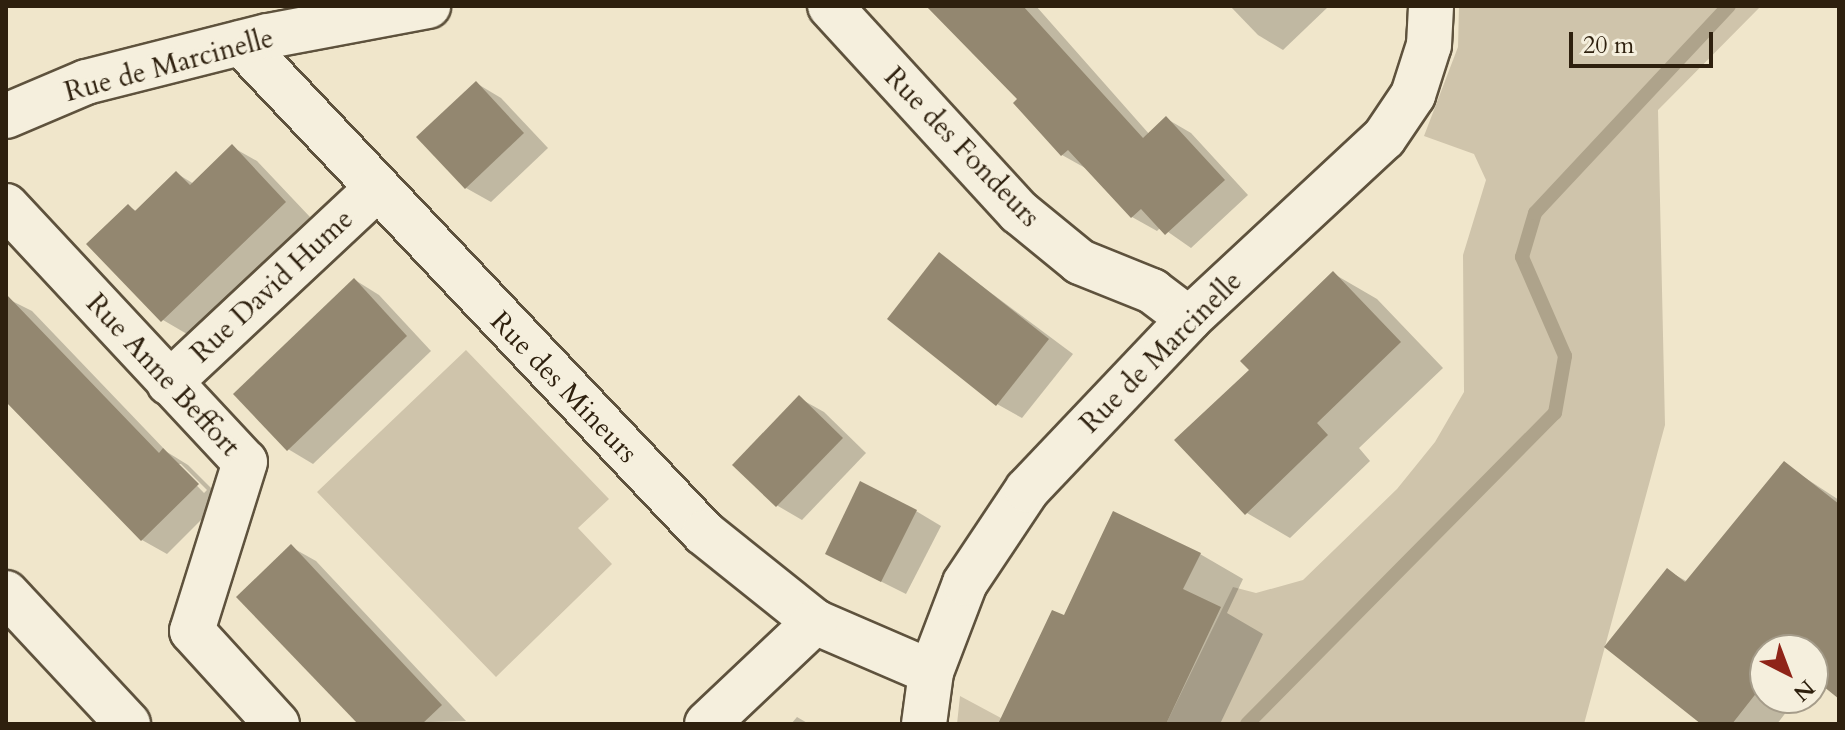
<!DOCTYPE html>
<style>
body{margin:0}
#map{position:relative;width:1845px;height:730px;overflow:hidden;background:#f0e6cb;font-family:Cardo,serif}
div>[style]{position:absolute}
.green>*{inset:0;background:#cfc4ab}
.shadow>*{inset:0;background:#0003}
.stream>*{height:14px;margin:-7px;padding:0 7px;transform-origin:7px;border-radius:7px;background:#aea38b}
.building>*{inset:0;background:#938770}
.roads{filter:drop-shadow(2px 0 #5e523d) drop-shadow(-2px 0 #5e523d) drop-shadow(0 2px #5e523d) drop-shadow(0 -2px #5e523d)}
.minor>*{height:44px;margin:-22px;padding:0 22px;transform-origin:22px;border-radius:22px;background:#f5efdd}
span{translate:-50% -50%;white-space:nowrap;text-align:center;line-height:1.15;-webkit-text-stroke:7px #f5efdd;paint-order:stroke}
.street-label{font-size:28px;color:#2e200e}
.frame{position:absolute;inset:0;border:8px solid #2e200e;pointer-events:none}
.north{position:absolute;left:1749px;top:634px;width:80px;height:80px;box-sizing:border-box;background:#f5efdd;border:2px solid #a59c8a;border-radius:50%;rotate:138deg;font-size:22px;font-weight:700;line-height:32px;text-align:center;color:#2e200e}
.north::after{content:'';display:block;margin:auto;width:28px;height:36px;background:#8f2418;clip-path:polygon(50% 0,100% 100%,50% 72%,0 100%)}
.scale{position:absolute;left:1569px;top:32px;width:144px;height:36px;box-sizing:border-box;border:4px solid #2e200e;border-top:0;padding-left:10px;font-size:24px;line-height:28px;white-space:nowrap;color:#2e200e;-webkit-text-stroke:6px #f5efdd;paint-order:stroke}
</style>
<div id="map">
<div class="green">
<div style="clip-path:polygon(1459px 6px,1761px 6px,1658px 110px,1665px 425px,1584px 724px,1166px 724px,1233px 587px,1256px 593px,1303px 580px,1397px 489px,1435px 442px,1464px 392px,1463px 255px,1486px 180px,1474px 154px,1424px 136px,1458px 47px)"></div>
<div style="clip-path:polygon(466px 350px,609px 499px,578px 528px,612px 564px,496px 677px,317px 492px)"></div>
<div style="clip-path:polygon(960px 696px,1001px 718px,1014px 724px,957px 724px)"></div>
</div>
<div class="shadow">
<div style="clip-path:polygon(960px 6px,1036px 6px,1150px 135px,1167px 119px,1191px 133px,1248px 195px,1191px 248px,1161px 227px,1157px 231px,1132px 217px,1087px 169px,1062px 155px)"></div>
<div style="clip-path:polygon(1230px 6px,1329px 6px,1283px 50px,1258px 35px)"></div>
<div style="clip-path:polygon(476px 83px,501px 98px,548px 148px,491px 202px,466px 188px)"></div>
<div style="clip-path:polygon(232px 147px,257px 161px,310px 217px,187px 334px,163px 320px,128px 206px,138px 212px,176px 173px,194px 184px)"></div>
<div style="clip-path:polygon(940px 255px,1073px 354px,1022px 418px,997px 404px)"></div>
<div style="clip-path:polygon(1334px 274px,1377px 299px,1443px 368px,1359px 448px,1370px 461px,1290px 538px,1247px 513px,1252px 370px)"></div>
<div style="clip-path:polygon(355px 280px,379px 295px,431px 351px,313px 464px,288px 449px)"></div>
<div style="clip-path:polygon(evenodd,6px 298px,32px 311px,167px 452px,188px 465px,222px 499px,167px 554px,142px 540px,6px 399px,6px 298px,176px 464px,181px 464px,207px 490px,204px 493px,176px 464px)"></div>
<div style="clip-path:polygon(799px 398px,824px 412px,866px 453px,802px 520px,778px 506px,735px 465px)"></div>
<div style="clip-path:polygon(1784px 464px,1839px 500px,1839px 696px,1813px 678px,1813px 650px,1765px 650px,1765px 698px,1797px 698px,1777px 724px,1704px 724px,1668px 571px,1688px 582px)"></div>
<div style="clip-path:polygon(916px 511px,941px 526px,906px 594px,852px 567px)"></div>
<div style="clip-path:polygon(291px 547px,316px 561px,466px 721px,360px 724px)"></div>
<div style="clip-path:polygon(1200px 554px,1243px 579px,1227px 613px,1263px 634px,1220px 724px,1015px 724px,1065px 617px)"></div>
<div style="clip-path:polygon(797px 717px,809px 724px,791px 724px)"></div>
</div>
<div class="stream">
<div style="left:1247px;top:724px;width:438px;rotate:-45.3deg"></div>
<div style="left:1555px;top:413px;width:58px;rotate:-80deg"></div>
<div style="left:1565px;top:356px;width:108px;rotate:-113.5deg"></div>
<div style="left:1522px;top:257px;width:46px;rotate:-73.5deg"></div>
<div style="left:1535px;top:213px;width:284px;rotate:-46.9deg"></div>
</div>
<div class="building">
<div style="clip-path:polygon(926px 6px,1023px 6px,1143px 138px,1166px 116px,1225px 180px,1165px 235px,1141px 209px,1131px 218px,1068px 150px,1061px 156px,1013px 103px,1017px 99px)"></div>
<div style="clip-path:polygon(476px 81px,524px 133px,465px 189px,416px 137px)"></div>
<div style="clip-path:polygon(232px 144px,286px 202px,161px 322px,86px 244px,128px 204px,135px 211px,176px 171px,190px 185px)"></div>
<div style="clip-path:polygon(939px 252px,1049px 339px,996px 406px,887px 319px)"></div>
<div style="clip-path:polygon(1333px 271px,1401px 342px,1317px 423px,1328px 435px,1245px 515px,1174px 440px,1249px 370px,1240px 361px)"></div>
<div style="clip-path:polygon(354px 278px,407px 336px,287px 451px,233px 394px)"></div>
<div style="clip-path:polygon(6px 294px,159px 453px,163px 448px,199px 484px,141px 541px,6px 402px)"></div>
<div style="clip-path:polygon(799px 395px,843px 438px,776px 507px,732px 465px)"></div>
<div style="clip-path:polygon(1784px 461px,1839px 504px,1839px 699px,1813px 678px,1813px 650px,1765px 650px,1765px 682px,1732px 724px,1701px 724px,1604px 647px,1667px 568px,1685px 582px)"></div>
<div style="clip-path:polygon(860px 481px,917px 510px,881px 582px,825px 554px)"></div>
<div style="clip-path:polygon(1113px 511px,1201px 553px,1183px 589px,1221px 607px,1166px 724px,998px 724px,1052px 610px,1064px 615px)"></div>
<div style="clip-path:polygon(291px 544px,442px 705px,422px 724px,358px 724px,236px 597px)"></div>
</div>
<div class="roads">
<div class="minor">
<div style="left:830px;top:6px;width:280px;rotate:47.5deg"></div>
<div style="left:1019px;top:212px;width:79px;rotate:39.3deg"></div>
<div style="left:1080px;top:262px;width:78px;rotate:21.9deg"></div>
<div style="left:1152px;top:291px;width:46px;rotate:37.1deg"></div>
<div style="left:241px;top:43px;width:674px;rotate:46.62deg"></div>
<div style="left:704px;top:533px;width:142px;rotate:38.7deg"></div>
<div style="left:815px;top:622px;width:126px;rotate:23.3deg"></div>
<div style="left:6px;top:116px;width:87px;rotate:-23deg"></div>
<div style="left:86px;top:82px;width:188px;rotate:-14.2deg"></div>
<div style="left:268px;top:36px;width:163px;rotate:-10.6deg"></div>
<div style="left:6px;top:206px;width:350px;rotate:47deg"></div>
<div style="left:245px;top:462px;width:177px;rotate:107.4deg"></div>
<div style="left:192px;top:631px;width:126px;rotate:47.6deg"></div>
<div style="left:169px;top:383px;width:282px;rotate:-43.1deg"></div>
<div style="left:6px;top:593px;width:179px;rotate:47deg"></div>
<div style="left:707px;top:724px;width:149px;rotate:-43.4deg"></div>
<div style="left:924px;top:724px;width:52px;rotate:-82.3deg"></div>
<div style="left:931px;top:672px;width:95px;rotate:-69.1deg"></div>
<div style="left:965px;top:583px;width:112px;rotate:-56.3deg"></div>
<div style="left:1027px;top:490px;width:236px;rotate:-46.5deg"></div>
<div style="left:1189px;top:319px;width:266px;rotate:-42.9deg"></div>
<div style="left:1384px;top:138px;width:52px;rotate:-56deg"></div>
<div style="left:1413px;top:95px;width:52px;rotate:-72.3deg"></div>
<div style="left:1429px;top:45px;width:39px;rotate:-87deg"></div>
</div>
</div>
<div class="street-label">
<span style="left:169px;top:65px;rotate:-15deg">Rue de Marcinelle</span>
<span style="left:962px;top:147px;rotate:46deg">Rue des Fondeurs</span>
<span style="left:272px;top:286px;rotate:-43deg">Rue David Hume</span>
<span style="left:1161px;top:352px;rotate:-45deg">Rue de Marcinelle</span>
<span style="left:163px;top:375px;rotate:47deg">Rue Anne Beffort</span>
<span style="left:564px;top:387px;rotate:46deg">Rue des Mineurs</span>
</div>
<div class="frame"></div>
<div class="north">N</div>
<div class="scale">20 m</div>
</div>
